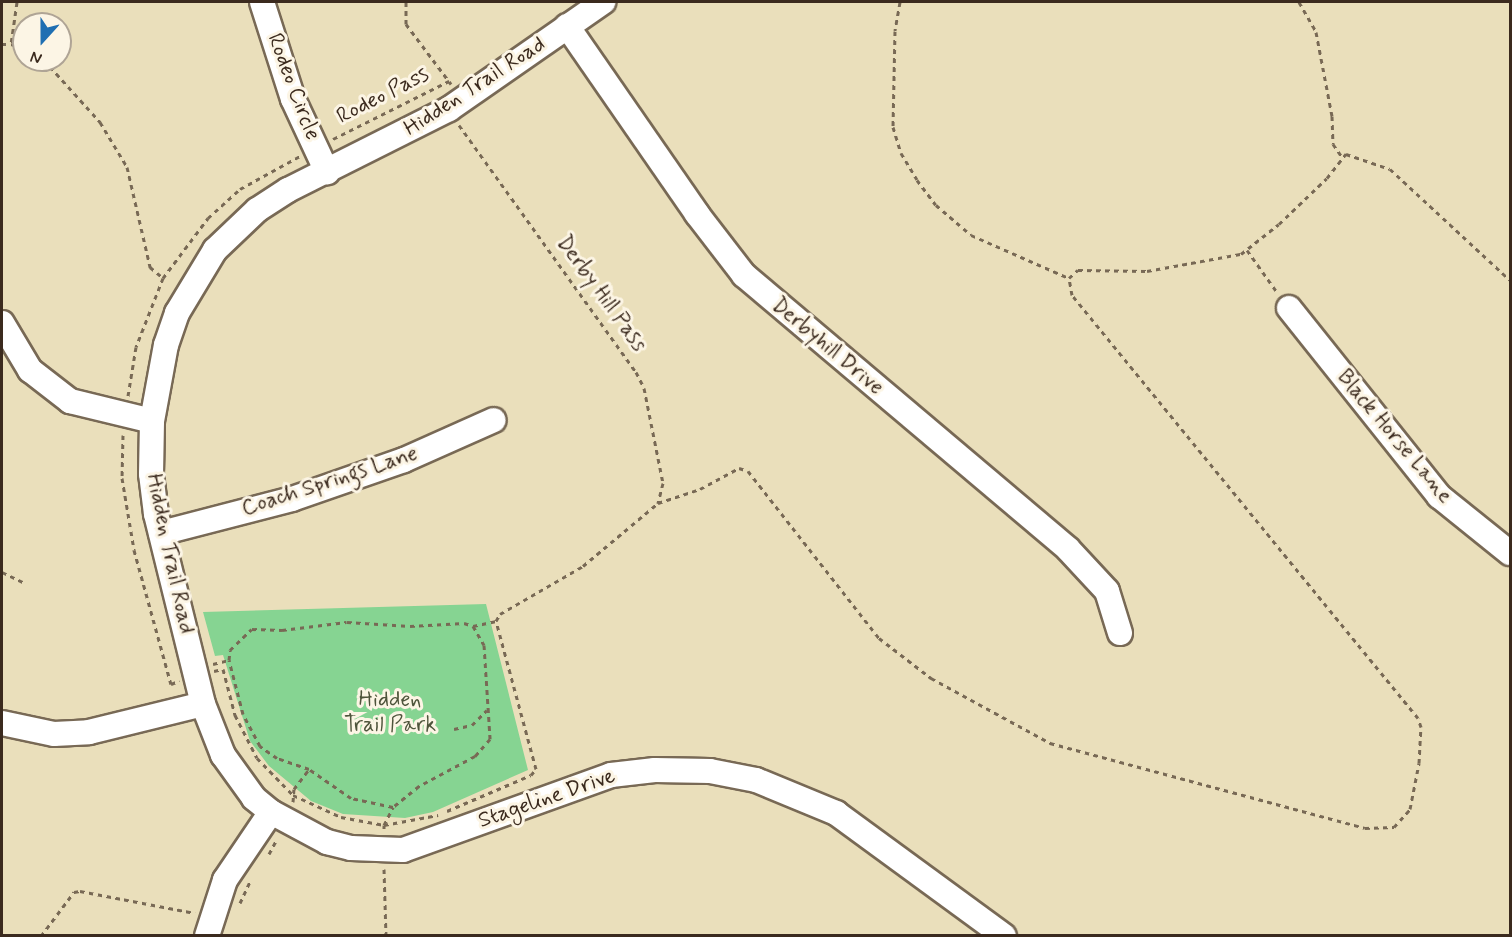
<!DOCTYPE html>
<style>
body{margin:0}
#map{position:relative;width:1512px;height:937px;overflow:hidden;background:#eadfbb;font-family:Mynerve,sans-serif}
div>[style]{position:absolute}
.green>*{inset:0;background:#86d492}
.path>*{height:3px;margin-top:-1.5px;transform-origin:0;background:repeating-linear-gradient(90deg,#786955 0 4.5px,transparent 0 9px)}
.roads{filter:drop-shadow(2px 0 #786955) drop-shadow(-2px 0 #786955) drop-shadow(0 2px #786955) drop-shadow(0 -2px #786955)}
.minor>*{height:24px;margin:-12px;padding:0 12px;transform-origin:12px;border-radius:12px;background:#fff}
span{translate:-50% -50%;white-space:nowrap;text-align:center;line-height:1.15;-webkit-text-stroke:6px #fcf5e5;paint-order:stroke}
.street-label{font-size:22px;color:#3b2a1e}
.park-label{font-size:22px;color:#4e543b}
.frame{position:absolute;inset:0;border:3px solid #3b2a1e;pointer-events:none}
.north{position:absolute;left:12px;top:12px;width:60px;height:60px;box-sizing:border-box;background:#fcf5e5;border:2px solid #afa495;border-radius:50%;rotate:201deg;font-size:16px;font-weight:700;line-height:24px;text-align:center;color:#3b2a1e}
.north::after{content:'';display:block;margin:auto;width:21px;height:27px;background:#1f6fb2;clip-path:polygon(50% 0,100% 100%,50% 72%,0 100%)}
</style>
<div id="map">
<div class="green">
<div style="clip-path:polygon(486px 604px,528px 770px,433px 812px,405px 818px,343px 814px,311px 801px,269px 766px,250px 741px,223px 655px,215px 656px,203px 612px)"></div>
</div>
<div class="path">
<div style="left:17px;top:2px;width:42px;rotate:98.1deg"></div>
<div style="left:11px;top:44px;width:14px;rotate:17deg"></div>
<div style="left:406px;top:2px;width:22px;rotate:90deg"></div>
<div style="left:406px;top:24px;width:75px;rotate:53.1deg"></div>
<div style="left:900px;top:2px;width:29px;rotate:100deg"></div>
<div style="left:895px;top:31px;width:96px;rotate:91.2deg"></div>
<div style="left:893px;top:127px;width:27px;rotate:73deg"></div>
<div style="left:901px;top:153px;width:31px;rotate:59deg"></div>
<div style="left:917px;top:180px;width:31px;rotate:53deg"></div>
<div style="left:936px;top:205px;width:46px;rotate:40.6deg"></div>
<div style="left:971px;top:235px;width:107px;rotate:23.7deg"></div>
<div style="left:1299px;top:2px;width:34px;rotate:60deg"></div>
<div style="left:1316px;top:32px;width:86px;rotate:79.2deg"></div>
<div style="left:1332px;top:116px;width:28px;rotate:88deg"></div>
<div style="left:1333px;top:144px;width:16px;rotate:55deg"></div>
<div style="left:2px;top:44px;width:9px"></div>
<div style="left:44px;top:60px;width:84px;rotate:47.9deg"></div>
<div style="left:100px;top:122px;width:52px;rotate:59deg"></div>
<div style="left:127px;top:167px;width:103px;rotate:77deg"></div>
<div style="left:150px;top:267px;width:17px;rotate:40deg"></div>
<div style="left:163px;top:278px;width:74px;rotate:111.4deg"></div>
<div style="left:136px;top:347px;width:50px;rotate:99.3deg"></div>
<div style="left:459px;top:125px;width:304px;rotate:54.4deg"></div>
<div style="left:636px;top:372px;width:18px;rotate:63deg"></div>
<div style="left:644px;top:388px;width:97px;rotate:78.7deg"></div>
<div style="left:663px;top:483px;width:21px;rotate:104deg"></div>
<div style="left:333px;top:139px;width:130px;rotate:-26.6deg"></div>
<div style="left:1247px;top:250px;width:52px;rotate:54.5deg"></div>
<div style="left:163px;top:278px;width:75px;rotate:-53.1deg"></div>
<div style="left:208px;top:218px;width:43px;rotate:-42.2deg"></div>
<div style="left:240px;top:189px;width:68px;rotate:-28.8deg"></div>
<div style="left:123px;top:435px;width:43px;rotate:91.3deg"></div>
<div style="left:122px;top:478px;width:73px;rotate:80.5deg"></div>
<div style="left:134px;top:550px;width:139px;rotate:74.6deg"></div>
<div style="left:171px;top:684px;width:9px;rotate:-21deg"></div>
<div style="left:2px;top:572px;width:25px;rotate:26deg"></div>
<div style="left:347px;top:622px;width:63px;rotate:3.6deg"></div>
<div style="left:410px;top:626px;width:54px;rotate:-3.2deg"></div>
<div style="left:464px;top:623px;width:9px;rotate:18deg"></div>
<div style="left:473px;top:626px;width:22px;rotate:60deg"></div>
<div style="left:484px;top:645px;width:94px;rotate:86.3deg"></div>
<div style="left:490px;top:739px;width:23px;rotate:131deg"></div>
<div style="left:475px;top:756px;width:64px;rotate:151.8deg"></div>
<div style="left:419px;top:786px;width:33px;rotate:141deg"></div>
<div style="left:393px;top:807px;width:43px;rotate:-167.9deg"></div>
<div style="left:351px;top:798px;width:51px;rotate:-145.4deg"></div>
<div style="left:309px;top:769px;width:34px;rotate:-161deg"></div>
<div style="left:277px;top:758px;width:21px;rotate:-145deg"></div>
<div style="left:260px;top:746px;width:36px;rotate:-118deg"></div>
<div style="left:243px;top:714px;width:56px;rotate:-104.5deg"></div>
<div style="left:229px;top:660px;width:10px;rotate:-84deg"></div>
<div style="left:230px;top:650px;width:30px;rotate:-44deg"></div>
<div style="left:252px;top:629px;width:30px;rotate:2deg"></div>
<div style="left:282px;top:630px;width:65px;rotate:-7deg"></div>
<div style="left:473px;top:626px;width:24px;rotate:-12deg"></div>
<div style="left:213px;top:664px;width:16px;rotate:-14deg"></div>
<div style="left:214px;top:671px;width:9px;rotate:-13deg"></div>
<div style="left:223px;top:669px;width:48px;rotate:75.4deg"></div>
<div style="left:235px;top:715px;width:48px;rotate:62.9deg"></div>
<div style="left:257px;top:758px;width:52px;rotate:45.8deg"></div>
<div style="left:293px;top:795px;width:53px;rotate:24.6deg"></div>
<div style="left:341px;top:817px;width:44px;rotate:10.5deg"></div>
<div style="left:384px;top:825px;width:20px;rotate:-63deg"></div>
<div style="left:454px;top:729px;width:18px;rotate:-13deg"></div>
<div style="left:472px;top:725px;width:21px;rotate:-45deg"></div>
<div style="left:293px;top:802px;width:13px;rotate:-86deg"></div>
<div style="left:294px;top:789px;width:25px;rotate:-53deg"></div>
<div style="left:447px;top:811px;width:91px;rotate:-23.2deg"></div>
<div style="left:531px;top:775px;width:8px;rotate:-50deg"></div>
<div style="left:536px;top:769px;width:153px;rotate:-105.1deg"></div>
<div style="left:496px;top:621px;width:8px;rotate:-60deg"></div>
<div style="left:500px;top:614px;width:96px;rotate:-30deg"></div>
<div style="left:583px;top:566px;width:98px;rotate:-40deg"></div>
<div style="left:658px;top:503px;width:44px;rotate:-18.4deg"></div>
<div style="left:700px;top:489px;width:44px;rotate:-28.3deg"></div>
<div style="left:739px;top:468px;width:9px;rotate:18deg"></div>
<div style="left:748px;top:471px;width:212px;rotate:51.9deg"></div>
<div style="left:879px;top:638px;width:66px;rotate:37.6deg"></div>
<div style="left:931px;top:678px;width:136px;rotate:28.6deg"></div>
<div style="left:1050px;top:743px;width:326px;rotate:15.1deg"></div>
<div style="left:1365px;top:828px;width:29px;rotate:-2deg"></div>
<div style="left:1394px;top:827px;width:24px;rotate:-48deg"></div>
<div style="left:1410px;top:809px;width:47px;rotate:-78.9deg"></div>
<div style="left:1419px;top:763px;width:36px;rotate:-87deg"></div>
<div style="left:1421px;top:727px;width:9px;rotate:-108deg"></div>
<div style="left:1418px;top:718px;width:546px;rotate:-129.28deg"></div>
<div style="left:1072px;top:295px;width:17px;rotate:-100deg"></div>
<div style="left:1069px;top:278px;width:12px;rotate:-42deg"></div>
<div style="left:1078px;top:270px;width:69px;rotate:0.8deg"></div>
<div style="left:1147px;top:271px;width:96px;rotate:-10.3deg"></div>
<div style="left:1241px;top:254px;width:48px;rotate:-38.3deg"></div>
<div style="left:1279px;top:224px;width:66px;rotate:-43.8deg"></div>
<div style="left:1327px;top:178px;width:31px;rotate:-52deg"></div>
<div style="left:1346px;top:154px;width:46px;rotate:18.8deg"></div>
<div style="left:1390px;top:169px;width:163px;rotate:42.8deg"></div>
<div style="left:384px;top:829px;width:4px;rotate:-90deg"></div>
<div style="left:384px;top:825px;width:55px;rotate:-10.5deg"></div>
<div style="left:269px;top:854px;width:17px;rotate:-62deg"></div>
<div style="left:384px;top:869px;width:67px;rotate:88.3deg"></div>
<div style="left:240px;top:903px;width:26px;rotate:-65deg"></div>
<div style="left:41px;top:936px;width:55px;rotate:-53.1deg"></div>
<div style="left:74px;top:892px;width:6px;rotate:-9deg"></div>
<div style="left:80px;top:891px;width:117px;rotate:10.8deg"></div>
</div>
<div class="roads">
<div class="minor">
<div style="left:262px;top:2px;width:102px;rotate:72.3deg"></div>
<div style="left:293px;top:99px;width:81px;rotate:65deg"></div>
<div style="left:567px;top:26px;width:229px;rotate:55.3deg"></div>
<div style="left:697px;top:214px;width:77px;rotate:52.4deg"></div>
<div style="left:744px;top:275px;width:424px;rotate:40.2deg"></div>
<div style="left:1068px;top:549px;width:57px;rotate:47.1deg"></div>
<div style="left:1107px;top:591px;width:44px;rotate:72.8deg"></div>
<div style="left:1289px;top:308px;width:241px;rotate:51.4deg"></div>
<div style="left:1439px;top:496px;width:91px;rotate:38.8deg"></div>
<div style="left:2px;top:323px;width:55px;rotate:59.2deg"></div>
<div style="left:30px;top:370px;width:51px;rotate:37.8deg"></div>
<div style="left:70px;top:401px;width:84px;rotate:13.7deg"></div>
<div style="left:161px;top:533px;width:135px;rotate:-14.5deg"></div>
<div style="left:292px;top:499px;width:119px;rotate:-19.2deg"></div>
<div style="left:404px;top:460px;width:98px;rotate:-24deg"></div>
<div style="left:2px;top:723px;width:53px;rotate:11.9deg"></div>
<div style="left:54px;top:734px;width:35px;rotate:-3deg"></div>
<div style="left:89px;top:732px;width:117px;rotate:-13.8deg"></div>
<div style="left:271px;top:812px;width:64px;rotate:28.2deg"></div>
<div style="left:327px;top:842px;width:25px;rotate:14deg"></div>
<div style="left:351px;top:848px;width:52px;rotate:2.2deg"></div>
<div style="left:403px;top:850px;width:221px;rotate:-19.8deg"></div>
<div style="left:611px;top:775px;width:44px;rotate:-6.5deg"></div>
<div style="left:655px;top:770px;width:55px;rotate:1deg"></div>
<div style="left:710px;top:771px;width:47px;rotate:11.1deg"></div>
<div style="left:756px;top:780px;width:87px;rotate:22.4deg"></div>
<div style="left:836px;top:813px;width:208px;rotate:36.2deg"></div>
<div style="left:207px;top:936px;width:59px;rotate:-72.2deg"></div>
<div style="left:225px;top:880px;width:82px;rotate:-55.9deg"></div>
<div style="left:271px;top:812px;width:22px;rotate:-141deg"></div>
<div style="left:254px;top:798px;width:53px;rotate:-125.8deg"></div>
<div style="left:223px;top:755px;width:55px;rotate:-111.4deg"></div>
<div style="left:203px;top:704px;width:196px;rotate:-103.9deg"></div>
<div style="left:156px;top:514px;width:40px;rotate:-97.1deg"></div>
<div style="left:151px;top:474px;width:53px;rotate:-88.9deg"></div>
<div style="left:152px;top:421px;width:77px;rotate:-79.6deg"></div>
<div style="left:166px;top:345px;width:34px;rotate:-71deg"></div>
<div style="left:177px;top:313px;width:74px;rotate:-58.9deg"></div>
<div style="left:215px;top:250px;width:58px;rotate:-43.6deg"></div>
<div style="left:257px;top:210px;width:37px;rotate:-33deg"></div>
<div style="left:288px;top:190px;width:180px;rotate:-26.7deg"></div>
<div style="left:449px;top:109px;width:188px;rotate:-34.8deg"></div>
</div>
</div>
<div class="street-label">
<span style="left:293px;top:87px;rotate:69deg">Rodeo Circle</span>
<span style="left:475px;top:87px;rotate:-33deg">Hidden Trail Road</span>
<span style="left:383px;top:96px;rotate:-27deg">Rodeo Pass</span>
<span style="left:601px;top:294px;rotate:54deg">Derby Hill Pass</span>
<span style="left:827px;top:347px;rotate:40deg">Derbyhill Drive</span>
<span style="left:1394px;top:437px;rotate:50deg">Black Horse Lane</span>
<span style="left:330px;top:482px;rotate:-18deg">Coach Springs Lane</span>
<span style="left:169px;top:554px;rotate:78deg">Hidden Trail Road</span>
<span style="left:547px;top:799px;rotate:-19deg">Stageline Drive</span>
</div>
<div class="park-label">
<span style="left:390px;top:713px">Hidden<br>Trail Park</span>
</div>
<div class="frame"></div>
<div class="north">N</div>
</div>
